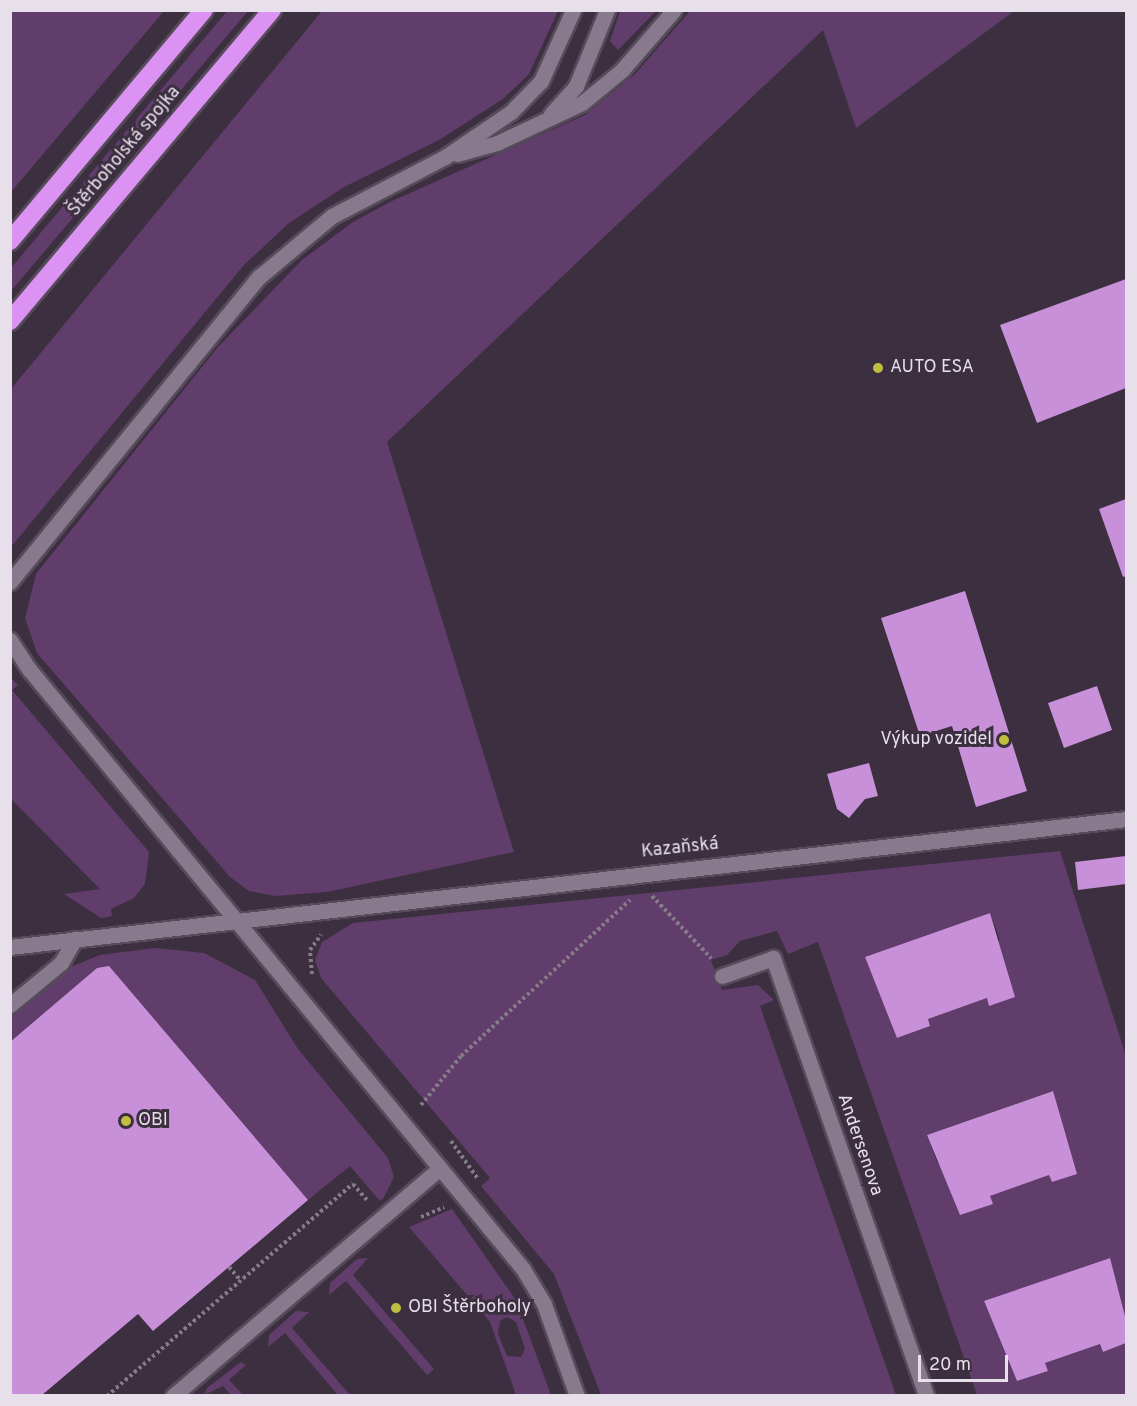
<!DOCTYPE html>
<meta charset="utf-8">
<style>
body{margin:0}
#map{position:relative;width:1137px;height:1406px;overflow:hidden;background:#3c2f40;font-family:Overpass,sans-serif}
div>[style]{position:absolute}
.green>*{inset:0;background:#613d6b}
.building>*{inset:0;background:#c890d9}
.path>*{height:4px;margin-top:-2px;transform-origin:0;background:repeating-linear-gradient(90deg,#867b89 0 3px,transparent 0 6px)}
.roads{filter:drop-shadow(2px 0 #554b59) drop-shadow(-2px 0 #554b59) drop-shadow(0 2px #554b59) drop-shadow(0 -2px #554b59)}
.minor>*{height:15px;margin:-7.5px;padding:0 7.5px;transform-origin:7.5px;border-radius:7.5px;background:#88798c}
.highway>*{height:18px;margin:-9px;padding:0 9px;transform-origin:9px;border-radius:9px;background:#dc92f2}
.dots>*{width:16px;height:16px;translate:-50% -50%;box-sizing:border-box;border:3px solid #3c2f40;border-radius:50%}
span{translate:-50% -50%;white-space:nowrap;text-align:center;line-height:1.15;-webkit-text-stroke:6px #3c2f40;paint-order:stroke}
.street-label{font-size:18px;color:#e7dfe9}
.poi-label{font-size:18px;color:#e7dfe9}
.left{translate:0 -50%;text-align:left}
.right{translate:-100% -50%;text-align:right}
.frame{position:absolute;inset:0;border:12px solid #e7dfe9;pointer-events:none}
.scale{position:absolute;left:918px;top:1355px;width:90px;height:27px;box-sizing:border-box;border:3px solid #e7dfe9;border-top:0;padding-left:8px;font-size:18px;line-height:21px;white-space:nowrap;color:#e7dfe9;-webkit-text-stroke:4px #3c2f40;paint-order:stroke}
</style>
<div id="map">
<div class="green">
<div style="clip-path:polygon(11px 10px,164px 11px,11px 192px,10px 11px)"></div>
<div style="clip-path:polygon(228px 10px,248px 11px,11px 291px,11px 268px)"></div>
<div style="clip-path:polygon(322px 11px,558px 11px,529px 74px,503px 99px,439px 140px,344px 187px,289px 223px,244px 265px,11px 547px,11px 389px)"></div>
<div style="clip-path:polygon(620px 11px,656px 11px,618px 50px,610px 41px)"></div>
<div style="clip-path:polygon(690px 11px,1014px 11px,856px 128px,823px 30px,387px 442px,514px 852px,327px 892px,275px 896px,249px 891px,230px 877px,37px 653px,25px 618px,36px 574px,218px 347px,302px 260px,353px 222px,392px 201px,585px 115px,635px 74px)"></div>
<div style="clip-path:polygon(10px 677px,18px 685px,12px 690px,149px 852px,145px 884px,134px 898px,111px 909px,112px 916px,101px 918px,64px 894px,100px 889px,11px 799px)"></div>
<div style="clip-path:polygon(evenodd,1060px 851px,1126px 1056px,1126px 1320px,1109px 1258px,984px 1302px,1017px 1381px,1048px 1371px,1045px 1363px,1100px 1344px,1103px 1352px,1126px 1343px,1126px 1395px,977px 1395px,818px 942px,788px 954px,777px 931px,740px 941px,727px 955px,711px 960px,722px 990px,758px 985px,774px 1000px,760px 1006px,896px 1395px,601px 1395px,554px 1274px,481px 1186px,490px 1178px,321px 978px,315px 960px,322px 942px,353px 923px,1060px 851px,990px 913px,1000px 940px,996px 943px,990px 1005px,987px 998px,928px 1019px,930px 1026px,898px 1038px,865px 957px,990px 913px,1060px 851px,1052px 1091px,1076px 1174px,1052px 1182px,1049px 1175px,990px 1196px,937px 1162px,927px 1135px,1052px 1091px)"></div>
<div style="clip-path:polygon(155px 948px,204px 953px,255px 980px,298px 1049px,388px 1158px,394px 1177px,383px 1199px,379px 1200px,350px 1166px,308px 1200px,109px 967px,97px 968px,11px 1041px,11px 1014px,61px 971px,100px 955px)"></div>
<div style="clip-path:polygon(evenodd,452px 1209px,516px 1300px,551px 1395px,516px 1395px,490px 1322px,409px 1227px,452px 1209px,507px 1317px,516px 1322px,525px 1349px,521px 1357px,507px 1356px,498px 1334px,500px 1321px,507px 1317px)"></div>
<div style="clip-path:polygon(368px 1258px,353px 1275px,434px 1369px,427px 1375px,346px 1281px,329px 1295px,330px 1283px,357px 1259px)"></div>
<div style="clip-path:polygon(296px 1311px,309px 1312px,292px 1328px,350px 1395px,338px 1395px,285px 1333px,268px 1347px,269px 1335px)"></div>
<div style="clip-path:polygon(241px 1362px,246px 1365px,229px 1380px,243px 1395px,231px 1395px,223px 1386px,204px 1395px,207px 1388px)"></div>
</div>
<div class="building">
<div style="clip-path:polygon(1126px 279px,1126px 388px,1037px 423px,1000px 325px)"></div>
<div style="clip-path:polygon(1126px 499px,1126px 576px,1123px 577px,1099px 509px)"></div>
<div style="clip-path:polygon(965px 591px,1027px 791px,976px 807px,952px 726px,920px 736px,881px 618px)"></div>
<div style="clip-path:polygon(1097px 686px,1112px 730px,1064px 748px,1048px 703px)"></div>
<div style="clip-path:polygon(869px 763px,878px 796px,865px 799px,849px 818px,837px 809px,827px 774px)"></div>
<div style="clip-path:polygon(1126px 856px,1126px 884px,1078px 890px,1075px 862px)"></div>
<div style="clip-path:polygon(990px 913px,1015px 997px,989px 1006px,987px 998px,928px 1019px,930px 1026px,897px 1038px,865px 957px)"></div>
<div style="clip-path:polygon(109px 966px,308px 1200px,153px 1331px,138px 1314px,42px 1395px,10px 1395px,10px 1042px,97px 968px)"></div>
<div style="clip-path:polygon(1053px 1091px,1077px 1174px,1052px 1182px,1049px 1175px,990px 1196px,993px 1204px,960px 1215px,927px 1135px)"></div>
<div style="clip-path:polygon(1110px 1258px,1126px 1320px,1126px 1343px,1103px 1352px,1100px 1344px,1045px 1363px,1048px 1371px,1017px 1381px,984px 1301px)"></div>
</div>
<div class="path">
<div style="left:652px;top:896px;width:86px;rotate:46.4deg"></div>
<div style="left:312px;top:974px;width:24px;rotate:-95deg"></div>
<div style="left:310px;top:950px;width:19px;rotate:-54deg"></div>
<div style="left:421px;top:1105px;width:63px;rotate:-50.8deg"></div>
<div style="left:461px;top:1056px;width:230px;rotate:-42.7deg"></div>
<div style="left:451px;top:1141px;width:47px;rotate:54.6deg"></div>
<div style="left:421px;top:1217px;width:25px;rotate:-23deg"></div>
<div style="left:229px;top:1267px;width:18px;rotate:49deg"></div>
<div style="left:107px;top:1396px;width:325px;rotate:-40.8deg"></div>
<div style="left:353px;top:1184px;width:23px;rotate:49deg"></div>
</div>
<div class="roads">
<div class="minor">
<div style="left:551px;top:114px;width:38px;rotate:-48deg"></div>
<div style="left:576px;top:86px;width:82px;rotate:-67.8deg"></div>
<div style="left:457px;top:154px;width:41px;rotate:-15.4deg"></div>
<div style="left:497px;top:143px;width:94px;rotate:-25.2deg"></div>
<div style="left:582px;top:103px;width:52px;rotate:-39.5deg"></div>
<div style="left:622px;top:70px;width:79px;rotate:-49.1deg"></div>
<div style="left:10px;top:582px;width:394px;rotate:-50.8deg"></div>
<div style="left:259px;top:277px;width:95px;rotate:-39.9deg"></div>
<div style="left:332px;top:216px;width:127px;rotate:-27.6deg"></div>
<div style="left:445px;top:157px;width:80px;rotate:-34.3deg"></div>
<div style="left:511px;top:112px;width:43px;rotate:-45.9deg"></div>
<div style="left:541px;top:81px;width:78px;rotate:-65.7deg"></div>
<div style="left:10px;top:640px;width:35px;rotate:57deg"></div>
<div style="left:29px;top:669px;width:777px;rotate:50.53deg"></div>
<div style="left:523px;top:1269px;width:41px;rotate:59deg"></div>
<div style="left:544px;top:1304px;width:98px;rotate:70.3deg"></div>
<div style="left:10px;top:947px;width:1123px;rotate:-6.54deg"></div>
<div style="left:722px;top:976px;width:54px;rotate:-19.4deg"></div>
<div style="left:773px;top:958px;width:464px;rotate:70.7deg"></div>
<div style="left:10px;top:1005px;width:66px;rotate:-39.5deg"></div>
<div style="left:61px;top:963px;width:28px;rotate:-60deg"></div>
<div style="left:173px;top:1396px;width:351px;rotate:-40.5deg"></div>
</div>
<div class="highway">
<div style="left:10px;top:241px;width:302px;rotate:-50deg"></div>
<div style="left:10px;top:321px;width:407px;rotate:-49.9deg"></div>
</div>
</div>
<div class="dots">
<div style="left:878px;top:368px;background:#c0be40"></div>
<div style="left:1004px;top:740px;background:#c0be40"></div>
<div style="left:126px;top:1121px;background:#c0be40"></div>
<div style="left:396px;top:1308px;background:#c0be40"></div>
</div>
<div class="street-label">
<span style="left:125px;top:152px;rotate:-50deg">Štěrboholská spojka</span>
<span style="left:680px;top:849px;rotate:-6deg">Kazaňská</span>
<span style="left:859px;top:1145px;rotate:71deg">Andersenova</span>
</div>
<div class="poi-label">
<span class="left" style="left:890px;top:368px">AUTO ESA</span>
<span class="right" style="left:992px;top:740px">Výkup vozidel</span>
<span class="left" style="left:138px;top:1121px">OBI</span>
<span class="left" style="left:408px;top:1308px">OBI Štěrboholy</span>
</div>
<div class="frame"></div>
<div class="scale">20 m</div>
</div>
